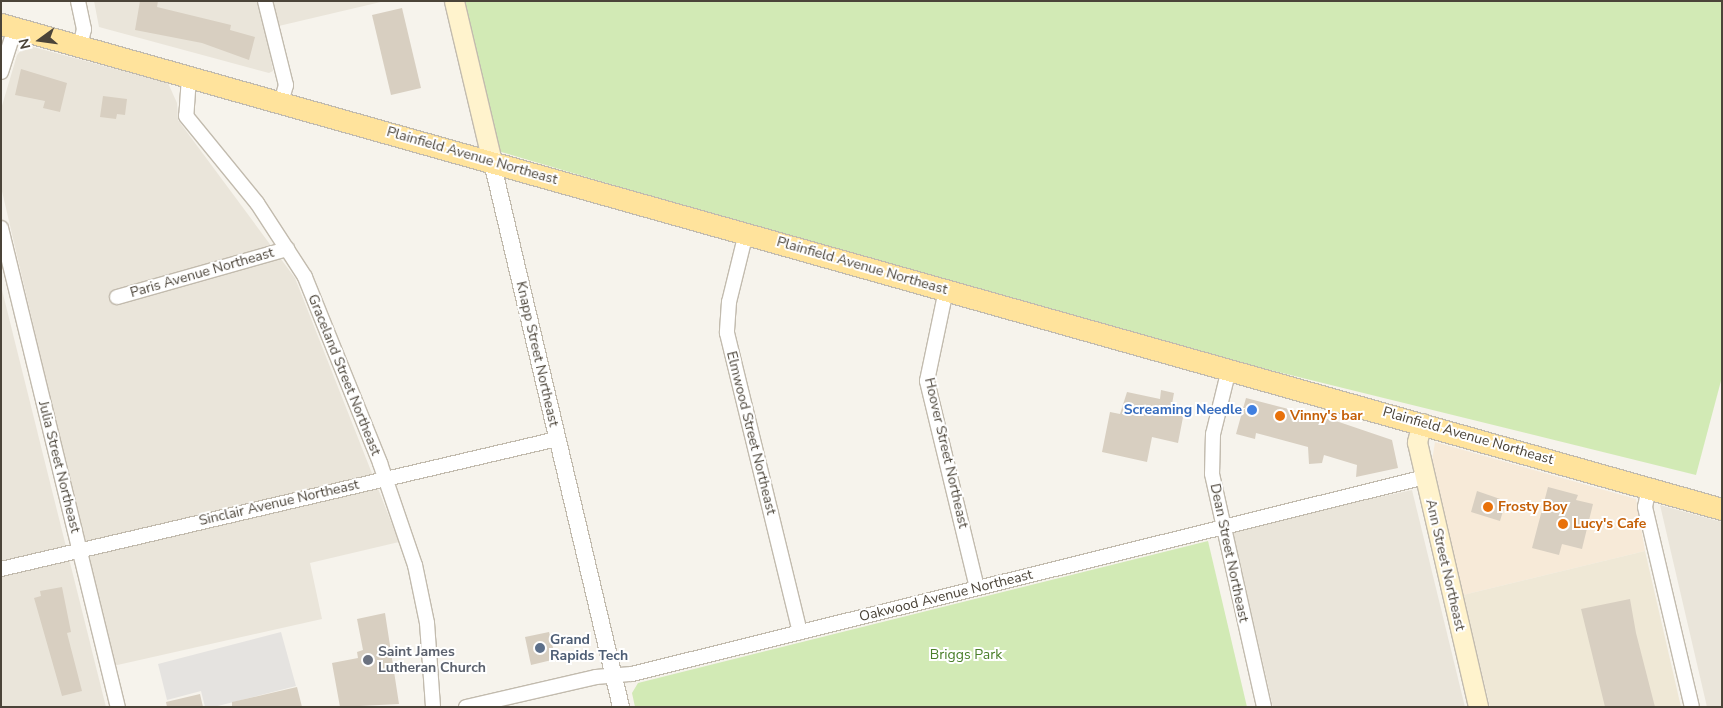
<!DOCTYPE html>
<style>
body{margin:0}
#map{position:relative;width:1723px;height:708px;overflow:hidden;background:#f6f3ec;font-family:"Nunito Sans",sans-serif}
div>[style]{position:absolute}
.residential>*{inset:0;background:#eae5da}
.commercial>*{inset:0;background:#f7ead8}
.education>*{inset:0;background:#efe8d6}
.green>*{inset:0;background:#d2eab5}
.parking>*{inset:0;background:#e5e3e0}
.building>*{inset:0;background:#d8cfc1}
.roads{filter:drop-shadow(1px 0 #c2bbae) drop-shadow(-1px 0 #c2bbae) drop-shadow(0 1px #c2bbae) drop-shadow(0 -1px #c2bbae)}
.minor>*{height:14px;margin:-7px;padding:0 7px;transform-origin:7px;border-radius:7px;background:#fff}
.tertiary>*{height:16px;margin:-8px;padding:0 8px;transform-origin:8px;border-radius:8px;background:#fff}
.secondary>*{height:19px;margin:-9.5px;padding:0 9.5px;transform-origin:9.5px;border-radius:9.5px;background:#fff3cd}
.primary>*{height:21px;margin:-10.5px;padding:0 10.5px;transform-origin:10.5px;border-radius:10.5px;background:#ffe39c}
.dots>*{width:14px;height:14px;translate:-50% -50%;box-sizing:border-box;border:2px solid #fff;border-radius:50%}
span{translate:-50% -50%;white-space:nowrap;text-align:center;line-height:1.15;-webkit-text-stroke:4px #fff;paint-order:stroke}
.street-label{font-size:14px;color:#4b4439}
.shop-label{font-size:14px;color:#366cbe;font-weight:700}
.right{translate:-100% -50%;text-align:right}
.food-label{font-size:14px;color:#c56008;font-weight:700}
.left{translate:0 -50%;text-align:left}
.service-label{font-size:14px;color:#4e5e75;font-weight:700}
.worship-label{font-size:14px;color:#5b616d;font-weight:700}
.park-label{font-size:14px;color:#4a7f2a}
.frame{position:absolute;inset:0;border:2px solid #4b4439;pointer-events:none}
.north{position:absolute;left:15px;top:15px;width:50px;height:50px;-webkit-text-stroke:4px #fff;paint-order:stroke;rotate:256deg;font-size:14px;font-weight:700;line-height:20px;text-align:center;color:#4b4439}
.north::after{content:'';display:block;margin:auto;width:18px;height:22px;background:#4b4439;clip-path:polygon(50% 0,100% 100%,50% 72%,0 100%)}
</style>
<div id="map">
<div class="residential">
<div style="clip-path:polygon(94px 1px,385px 1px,266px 29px,273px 71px,269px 73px,99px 27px)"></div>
<div style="clip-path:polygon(26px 45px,168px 83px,177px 103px,178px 120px,295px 278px,399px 542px,310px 563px,322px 619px,113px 666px,1px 187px,1px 109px,17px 55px)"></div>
<div style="clip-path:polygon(1px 286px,106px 707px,1px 707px)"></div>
<div style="clip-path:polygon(1412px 490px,1465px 707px,1273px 707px,1232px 529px)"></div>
<div style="clip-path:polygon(1660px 505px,1722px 522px,1722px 707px,1707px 707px)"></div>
</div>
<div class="commercial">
<div style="clip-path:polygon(1435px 442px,1636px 499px,1645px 551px,1463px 595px,1432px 461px)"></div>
</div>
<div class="education">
<div style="clip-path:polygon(1645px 551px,1681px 707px,1490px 707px,1463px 595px)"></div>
</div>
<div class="green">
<div style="clip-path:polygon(462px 1px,1722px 1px,1722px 377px,1696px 475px,1100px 328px,498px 151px)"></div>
<div style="clip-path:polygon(1208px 541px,1247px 707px,635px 707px,632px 693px,638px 683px)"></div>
</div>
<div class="parking">
<div style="clip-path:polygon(281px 632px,296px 686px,214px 707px,205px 707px,201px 691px,167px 700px,158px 664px)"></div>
</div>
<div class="building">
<div style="clip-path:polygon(140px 1px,158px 1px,157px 7px,231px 25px,230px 30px,255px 37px,249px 60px,202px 43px,135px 30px)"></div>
<div style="clip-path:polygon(402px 8px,421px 88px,391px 95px,372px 15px)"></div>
<div style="clip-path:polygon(21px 69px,67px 83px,60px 112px,43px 108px,45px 101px,15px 95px)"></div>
<div style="clip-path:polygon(103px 96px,127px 99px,125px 115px,117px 114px,116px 119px,100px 117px)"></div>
<div style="clip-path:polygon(1161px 390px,1174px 393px,1172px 404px,1185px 407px,1178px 443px,1152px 437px,1147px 462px,1102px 452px,1110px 412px,1120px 414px,1127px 392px,1160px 399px)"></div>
<div style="clip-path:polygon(1246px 398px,1339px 422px,1392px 440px,1398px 468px,1356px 477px,1357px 465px,1324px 455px,1322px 463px,1309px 464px,1308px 447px,1256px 433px,1255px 439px,1236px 434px)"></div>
<div style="clip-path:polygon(1548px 487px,1578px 495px,1576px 500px,1593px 504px,1582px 549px,1562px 544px,1559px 555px,1532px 548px)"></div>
<div style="clip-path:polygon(1477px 491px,1506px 501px,1500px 521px,1471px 512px)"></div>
<div style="clip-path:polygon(62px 587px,71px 632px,67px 633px,82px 691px,62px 696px,34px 598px,41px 596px,40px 591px)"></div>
<div style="clip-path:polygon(1630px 599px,1636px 633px,1655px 707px,1605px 707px,1581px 609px)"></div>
<div style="clip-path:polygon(385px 613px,399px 704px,340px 707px,332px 663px,358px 658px,357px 652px,363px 650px,357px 619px)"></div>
<div style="clip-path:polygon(549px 632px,556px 659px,531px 665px,525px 637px)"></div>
<div style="clip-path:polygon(297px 687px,302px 707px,232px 707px,232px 702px)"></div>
<div style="clip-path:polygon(200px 694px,203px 707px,167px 707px,166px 702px)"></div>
</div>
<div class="roads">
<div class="minor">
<div style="left:78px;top:1px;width:29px;rotate:78deg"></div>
<div style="left:84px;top:29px;width:17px;rotate:103deg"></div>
<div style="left:265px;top:1px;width:87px;rotate:76deg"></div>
<div style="left:286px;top:85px;width:19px;rotate:106deg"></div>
<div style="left:1px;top:72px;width:46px;rotate:-72.3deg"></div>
<div style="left:189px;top:77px;width:39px;rotate:94deg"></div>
<div style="left:186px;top:116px;width:112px;rotate:50.8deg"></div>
<div style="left:257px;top:203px;width:88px;rotate:57deg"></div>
<div style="left:305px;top:277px;width:201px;rotate:68deg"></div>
<div style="left:380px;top:463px;width:108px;rotate:71.1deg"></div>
<div style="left:415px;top:565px;width:59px;rotate:78.3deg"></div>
<div style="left:427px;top:623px;width:84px;rotate:85.9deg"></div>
<div style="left:1px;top:228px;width:493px;rotate:76.3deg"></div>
<div style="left:746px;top:233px;width:71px;rotate:103.8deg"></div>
<div style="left:729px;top:302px;width:31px;rotate:94deg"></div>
<div style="left:727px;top:333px;width:308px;rotate:76.3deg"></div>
<div style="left:946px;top:290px;width:93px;rotate:101.8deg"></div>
<div style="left:927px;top:381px;width:213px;rotate:76.4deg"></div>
<div style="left:117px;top:297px;width:177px;rotate:-15.8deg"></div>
<div style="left:1229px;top:369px;width:67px;rotate:103.8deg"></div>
<div style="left:1213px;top:434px;width:40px;rotate:91.4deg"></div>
<div style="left:1212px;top:474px;width:239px;rotate:77.4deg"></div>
<div style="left:1649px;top:488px;width:19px;rotate:102deg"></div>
<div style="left:1645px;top:507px;width:205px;rotate:76.8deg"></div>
<div style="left:1px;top:569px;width:571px;rotate:-13.16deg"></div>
<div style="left:466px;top:707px;width:133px;rotate:-13deg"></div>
<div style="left:596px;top:677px;width:36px;rotate:-5deg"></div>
<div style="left:632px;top:674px;width:817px;rotate:-13.95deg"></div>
</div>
<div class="tertiary">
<div style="left:492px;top:162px;width:560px;rotate:76.68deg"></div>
</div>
<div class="secondary">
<div style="left:454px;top:1px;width:165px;rotate:76.7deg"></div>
<div style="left:1422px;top:423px;width:20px;rotate:105deg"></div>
<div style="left:1417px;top:442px;width:272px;rotate:77deg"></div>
</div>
<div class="primary">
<div style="left:1px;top:24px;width:1788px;rotate:15.74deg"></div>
</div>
</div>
<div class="dots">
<div style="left:1252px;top:410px;background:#3f7fe0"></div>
<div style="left:1280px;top:416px;background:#e8710a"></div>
<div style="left:1488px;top:507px;background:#e8710a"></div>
<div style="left:1563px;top:524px;background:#e8710a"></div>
<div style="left:540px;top:648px;background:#5c6f8a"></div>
<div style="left:368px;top:660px;background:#6b7280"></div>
</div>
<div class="street-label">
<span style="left:472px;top:156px;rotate:16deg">Plainfield Avenue Northeast</span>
<span style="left:862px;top:266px;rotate:16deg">Plainfield Avenue Northeast</span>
<span style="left:202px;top:273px;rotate:-16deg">Paris Avenue Northeast</span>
<span style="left:537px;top:354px;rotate:77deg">Knapp Street Northeast</span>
<span style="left:344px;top:375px;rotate:68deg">Graceland Street Northeast</span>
<span style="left:751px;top:433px;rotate:76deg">Elmwood Street Northeast</span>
<span style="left:1468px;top:436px;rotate:16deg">Plainfield Avenue Northeast</span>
<span style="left:946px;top:453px;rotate:77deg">Hoover Street Northeast</span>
<span style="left:59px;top:467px;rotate:76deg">Julia Street Northeast</span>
<span style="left:279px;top:503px;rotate:-13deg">Sinclair Avenue Northeast</span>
<span style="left:1229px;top:553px;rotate:78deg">Dean Street Northeast</span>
<span style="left:1445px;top:565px;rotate:77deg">Ann Street Northeast</span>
<span style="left:946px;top:596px;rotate:-14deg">Oakwood Avenue Northeast</span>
</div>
<div class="shop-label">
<span class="right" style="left:1242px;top:410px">Screaming Needle</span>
</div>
<div class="food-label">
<span class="left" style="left:1290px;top:416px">Vinny's bar</span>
<span class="left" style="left:1498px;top:507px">Frosty Boy</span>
<span class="left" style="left:1573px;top:524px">Lucy's Cafe</span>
</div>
<div class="service-label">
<span class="left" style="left:550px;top:648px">Grand<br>Rapids Tech</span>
</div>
<div class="worship-label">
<span class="left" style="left:378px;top:660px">Saint James<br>Lutheran Church</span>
</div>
<div class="park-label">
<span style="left:966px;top:655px">Briggs Park</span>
</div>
<div class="frame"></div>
<div class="north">N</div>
</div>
